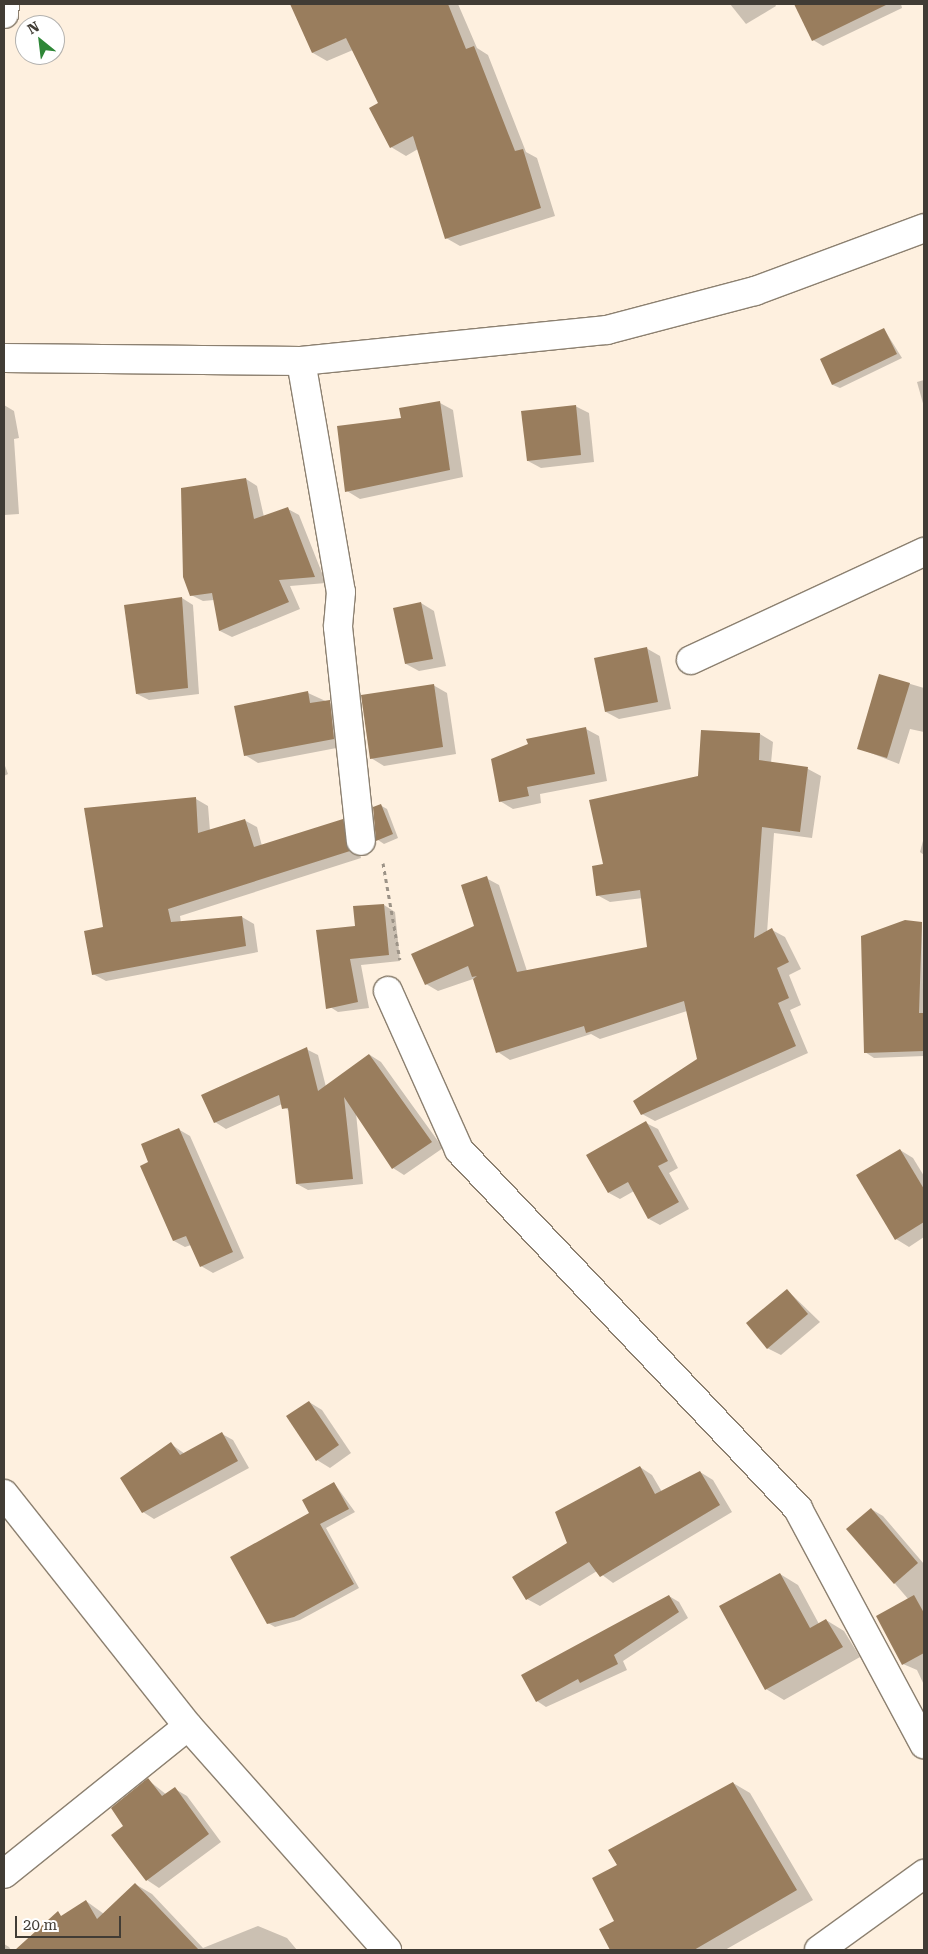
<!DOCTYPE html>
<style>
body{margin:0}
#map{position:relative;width:928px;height:1954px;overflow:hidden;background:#fef0df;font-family:"Roboto Serif",serif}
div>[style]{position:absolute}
.shadow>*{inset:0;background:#0003}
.building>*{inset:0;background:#997d5d}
.path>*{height:3px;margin-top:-1.5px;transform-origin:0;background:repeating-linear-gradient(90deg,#9c9387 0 4px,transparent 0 8px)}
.roads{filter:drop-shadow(1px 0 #8c8070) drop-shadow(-1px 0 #8c8070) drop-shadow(0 1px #8c8070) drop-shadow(0 -1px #8c8070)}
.street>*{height:28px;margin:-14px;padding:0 14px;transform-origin:14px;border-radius:14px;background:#fff}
span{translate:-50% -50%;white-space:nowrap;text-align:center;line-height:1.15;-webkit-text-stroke:5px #fff;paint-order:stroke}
.frame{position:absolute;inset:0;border:5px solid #413c35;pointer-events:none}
.north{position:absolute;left:15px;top:15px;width:50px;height:50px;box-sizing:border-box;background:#fff;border:1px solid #b3b1ae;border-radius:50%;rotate:331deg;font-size:14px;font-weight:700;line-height:20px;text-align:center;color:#413c35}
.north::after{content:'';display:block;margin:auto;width:18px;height:22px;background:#2e8737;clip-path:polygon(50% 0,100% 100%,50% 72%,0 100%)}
.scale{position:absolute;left:15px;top:1916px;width:106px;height:22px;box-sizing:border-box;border:2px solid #413c35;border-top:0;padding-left:6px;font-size:15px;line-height:18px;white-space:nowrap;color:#413c35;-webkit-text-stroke:4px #fff;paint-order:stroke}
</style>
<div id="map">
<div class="shadow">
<div style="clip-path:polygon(292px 4px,458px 4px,477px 48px,488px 55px,526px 152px,537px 158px,555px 216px,460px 246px,446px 238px,418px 149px,406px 156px,391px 147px,371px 109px,379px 104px,353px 50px,327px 61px,313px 53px)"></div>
<div style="clip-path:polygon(730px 4px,775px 4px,776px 6px,746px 24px)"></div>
<div style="clip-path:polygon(824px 4px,901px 4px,902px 8px,823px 46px,813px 40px,801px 15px)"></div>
<div style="clip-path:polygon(884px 329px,902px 358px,840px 388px,833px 385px,821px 360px)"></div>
<div style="clip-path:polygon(924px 380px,924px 407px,917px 382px)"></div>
<div style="clip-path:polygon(440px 403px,453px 410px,463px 477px,360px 499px,347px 491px,402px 419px)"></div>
<div style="clip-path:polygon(4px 405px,14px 411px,19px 438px,14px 439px,19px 514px,4px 515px)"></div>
<div style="clip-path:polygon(575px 406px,589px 413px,594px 462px,541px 468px,528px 461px)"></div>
<div style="clip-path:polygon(246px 479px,257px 486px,264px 517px,288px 509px,299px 515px,326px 583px,290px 586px,300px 609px,232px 637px,220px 631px,214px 600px,203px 601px,191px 595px)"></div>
<div style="clip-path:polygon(182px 598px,193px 605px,199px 694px,149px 700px,137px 694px)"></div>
<div style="clip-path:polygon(421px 603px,434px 611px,446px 666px,419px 671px,406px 664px)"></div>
<div style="clip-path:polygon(646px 648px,660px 656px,671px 709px,619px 719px,606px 712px)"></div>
<div style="clip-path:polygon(880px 675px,924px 688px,924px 732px,910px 729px,899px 764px,858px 748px)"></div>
<div style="clip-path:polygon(433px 685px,447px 693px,456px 754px,384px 766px,371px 758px)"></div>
<div style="clip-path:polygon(308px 693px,343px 709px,347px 746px,258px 763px,245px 755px)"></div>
<div style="clip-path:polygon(586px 729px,599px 736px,607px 781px,540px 794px,541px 803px,513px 809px,500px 801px)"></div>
<div style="clip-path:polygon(702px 731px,760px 734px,773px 742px,771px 763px,808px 769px,821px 776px,812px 838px,774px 833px,767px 933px,772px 930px,785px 937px,801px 969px,789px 975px,801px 1005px,790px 1010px,808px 1053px,655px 1121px,642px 1114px,699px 1060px,687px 1011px,600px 1039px,591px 1034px,510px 1060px,498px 1052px,476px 978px,438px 991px,426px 984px,476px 927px,486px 878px,499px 885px,527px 971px,649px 948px,643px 898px,610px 902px,597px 895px,604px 866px,700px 777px)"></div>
<div style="clip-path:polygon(4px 763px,8px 774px,4px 776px)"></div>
<div style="clip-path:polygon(196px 799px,208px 806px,210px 831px,244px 820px,257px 827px,262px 846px,343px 821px,355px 828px,361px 858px,180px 916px,181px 923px,242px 917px,254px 924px,258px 952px,106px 981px,93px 974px,104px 928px)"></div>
<div style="clip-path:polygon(380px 805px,387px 809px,398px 838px,384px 844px,378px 840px)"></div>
<div style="clip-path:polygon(924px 837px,924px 855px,920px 852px)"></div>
<div style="clip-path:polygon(384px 905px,395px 912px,400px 961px,361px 965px,369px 1008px,338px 1012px,327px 1005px,356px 927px)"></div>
<div style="clip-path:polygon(922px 924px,924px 1056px,874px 1058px,865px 1052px)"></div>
<div style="clip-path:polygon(306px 1049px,318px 1055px,326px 1087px,370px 1055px,381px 1062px,443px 1148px,404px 1175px,393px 1168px,356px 1113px,363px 1184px,308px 1190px,297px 1184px,290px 1112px,282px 1104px,226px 1129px,215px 1122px)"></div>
<div style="clip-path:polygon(646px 1123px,658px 1129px,678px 1168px,669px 1173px,689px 1209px,660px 1225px,649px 1219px,634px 1191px,620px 1199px,609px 1193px)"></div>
<div style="clip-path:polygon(178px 1129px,190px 1136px,244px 1258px,213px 1273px,201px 1266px,191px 1245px,185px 1247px,174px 1241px,149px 1163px)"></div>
<div style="clip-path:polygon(900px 1150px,913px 1158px,924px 1176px,924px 1237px,909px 1247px,896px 1239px)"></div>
<div style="clip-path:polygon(787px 1290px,820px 1322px,781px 1355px,767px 1348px)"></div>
<div style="clip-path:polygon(309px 1402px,322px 1410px,351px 1453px,330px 1468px,317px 1460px,288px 1416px)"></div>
<div style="clip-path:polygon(222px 1434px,233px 1440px,249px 1468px,154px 1519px,143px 1512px,171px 1444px,185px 1454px)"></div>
<div style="clip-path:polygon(640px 1467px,652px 1475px,662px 1492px,700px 1472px,713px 1480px,732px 1512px,613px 1583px,597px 1571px,540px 1606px,527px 1599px,514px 1578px,568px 1544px)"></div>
<div style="clip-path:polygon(334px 1483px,355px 1512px,326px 1528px,359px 1588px,300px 1620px,275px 1627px,268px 1623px,310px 1513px)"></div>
<div style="clip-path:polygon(871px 1509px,883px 1516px,924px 1564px,924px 1685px,917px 1670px,903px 1664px,909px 1600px,848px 1529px)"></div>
<div style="clip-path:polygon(780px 1574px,798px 1585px,819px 1624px,826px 1620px,844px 1631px,860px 1657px,784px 1700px,766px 1689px)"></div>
<div style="clip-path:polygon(669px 1596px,679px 1602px,688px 1618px,623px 1661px,627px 1670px,546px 1707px,537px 1701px)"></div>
<div style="clip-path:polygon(148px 1780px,167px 1795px,175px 1789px,187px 1796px,221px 1842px,159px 1888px,147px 1880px,125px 1826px)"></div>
<div style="clip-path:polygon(733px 1783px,750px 1793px,813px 1900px,725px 1950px,619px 1950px,608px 1926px,616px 1922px,618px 1866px)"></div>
<div style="clip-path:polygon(135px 1884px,152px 1894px,203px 1948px,258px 1926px,287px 1938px,297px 1950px,64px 1950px,50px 1924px,86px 1901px,104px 1914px)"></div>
<div style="clip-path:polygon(4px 1944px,9px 1947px,11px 1950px,4px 1950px)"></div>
</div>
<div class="building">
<div style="clip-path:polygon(290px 4px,448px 4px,466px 49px,474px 46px,515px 151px,523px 149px,541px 208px,445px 239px,413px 136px,390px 148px,369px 108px,378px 103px,346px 38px,312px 53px)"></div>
<div style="clip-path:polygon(794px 4px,888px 4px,812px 41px)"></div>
<div style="clip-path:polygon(884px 328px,897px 354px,832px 385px,820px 359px)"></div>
<div style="clip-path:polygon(440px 401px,450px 470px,345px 492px,337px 426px,401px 418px,399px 408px)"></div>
<div style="clip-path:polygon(576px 405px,581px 455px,527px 461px,521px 411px)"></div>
<div style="clip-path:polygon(246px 478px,254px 519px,288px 507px,315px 577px,279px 580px,289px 602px,219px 631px,212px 593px,190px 596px,183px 577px,181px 488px)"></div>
<div style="clip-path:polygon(182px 597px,188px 688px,136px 694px,124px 605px)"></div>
<div style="clip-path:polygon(421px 602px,433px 659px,405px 664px,393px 608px)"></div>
<div style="clip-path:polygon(647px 647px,658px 702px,605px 712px,594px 658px)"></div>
<div style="clip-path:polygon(879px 674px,910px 683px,887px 758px,857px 749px)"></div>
<div style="clip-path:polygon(434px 684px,443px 747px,370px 759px,361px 695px)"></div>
<div style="clip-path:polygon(308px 691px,310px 703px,330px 700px,334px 739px,244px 756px,234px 706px)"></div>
<div style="clip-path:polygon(586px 727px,595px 774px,527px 787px,529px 796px,499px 802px,491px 759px,528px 744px,526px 739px)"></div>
<div style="clip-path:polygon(701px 730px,760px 733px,759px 760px,808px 767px,800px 832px,762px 827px,754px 938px,772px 928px,789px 962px,777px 968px,789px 998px,778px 1003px,796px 1046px,641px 1115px,633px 1101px,697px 1059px,684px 1001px,586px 1033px,584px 1026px,496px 1053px,473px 979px,477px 976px,472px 977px,468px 966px,425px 985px,411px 954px,474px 926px,461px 885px,487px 876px,517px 972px,647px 947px,640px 890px,596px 896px,592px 866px,603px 864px,589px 800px,698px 776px)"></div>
<div style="clip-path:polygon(196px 797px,198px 833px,245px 819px,254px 847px,343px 819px,350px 851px,168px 909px,171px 922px,242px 916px,246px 946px,92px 975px,84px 931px,103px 927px,84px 808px)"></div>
<div style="clip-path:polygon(381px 804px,393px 834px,376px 841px,373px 807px)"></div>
<div style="clip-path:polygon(384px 904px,389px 955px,350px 959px,358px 1002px,326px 1009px,316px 930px,355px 926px,353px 906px)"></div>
<div style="clip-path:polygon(905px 920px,922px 922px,919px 1013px,924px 1013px,924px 1051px,864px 1053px,861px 936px)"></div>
<div style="clip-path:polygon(307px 1047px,318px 1091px,369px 1054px,432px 1142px,392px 1169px,344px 1097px,353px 1179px,296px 1184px,288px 1108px,282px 1109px,279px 1095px,214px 1123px,201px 1095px)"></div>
<div style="clip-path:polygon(646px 1121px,668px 1161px,658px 1166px,679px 1202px,648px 1219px,628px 1182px,608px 1193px,586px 1155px)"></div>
<div style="clip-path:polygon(179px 1128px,233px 1252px,200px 1267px,186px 1236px,173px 1241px,140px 1166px,148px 1162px,141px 1144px)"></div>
<div style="clip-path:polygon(900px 1149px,924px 1189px,924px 1222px,895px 1240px,856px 1175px)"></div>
<div style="clip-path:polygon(787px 1289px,808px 1314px,767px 1349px,746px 1323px)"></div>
<div style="clip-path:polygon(309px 1401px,339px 1445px,316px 1461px,286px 1416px)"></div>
<div style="clip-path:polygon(222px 1432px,238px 1461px,142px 1513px,120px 1478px,171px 1442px,180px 1455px)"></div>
<div style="clip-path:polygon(640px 1466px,655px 1494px,700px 1471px,720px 1505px,600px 1577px,589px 1562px,526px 1600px,512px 1577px,567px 1543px,555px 1512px)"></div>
<div style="clip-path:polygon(334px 1482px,349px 1509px,320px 1524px,354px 1584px,294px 1617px,267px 1624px,230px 1557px,309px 1513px,302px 1500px)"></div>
<div style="clip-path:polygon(871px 1508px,918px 1563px,894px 1584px,846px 1529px)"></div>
<div style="clip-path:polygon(780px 1573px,810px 1628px,826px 1619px,843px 1647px,765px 1690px,719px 1606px)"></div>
<div style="clip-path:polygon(669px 1595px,679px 1612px,614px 1655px,618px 1664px,580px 1683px,578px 1679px,536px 1702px,521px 1675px)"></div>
<div style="clip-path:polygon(914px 1595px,924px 1613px,924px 1653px,902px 1665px,876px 1616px)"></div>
<div style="clip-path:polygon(148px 1778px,162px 1796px,175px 1787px,209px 1834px,146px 1881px,111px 1835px,123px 1826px,111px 1808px)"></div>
<div style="clip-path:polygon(733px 1782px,797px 1890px,694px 1950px,610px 1950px,599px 1929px,614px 1921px,592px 1878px,617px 1865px,608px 1850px)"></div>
<div style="clip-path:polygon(135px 1883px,199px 1950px,15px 1950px,58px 1911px,61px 1916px,86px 1900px,97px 1919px)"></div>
</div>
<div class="path">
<div style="left:383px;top:863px;width:98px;rotate:80.1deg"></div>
</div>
<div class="roads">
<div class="street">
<div style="left:4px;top:14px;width:10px;rotate:-84deg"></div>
<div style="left:4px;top:358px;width:297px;rotate:0.6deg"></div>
<div style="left:301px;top:361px;width:308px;rotate:-5.8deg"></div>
<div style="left:607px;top:330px;width:153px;rotate:-14.8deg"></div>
<div style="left:755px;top:291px;width:180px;rotate:-20.4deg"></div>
<div style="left:301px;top:361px;width:234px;rotate:80.2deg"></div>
<div style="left:341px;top:592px;width:35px;rotate:95deg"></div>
<div style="left:338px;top:627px;width:215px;rotate:83.9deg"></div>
<div style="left:691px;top:660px;width:257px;rotate:-24.9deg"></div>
<div style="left:388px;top:991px;width:174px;rotate:65.9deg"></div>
<div style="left:459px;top:1150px;width:494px;rotate:46.6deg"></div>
<div style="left:798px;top:1509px;width:267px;rotate:61.8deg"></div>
<div style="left:4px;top:1494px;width:296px;rotate:51.6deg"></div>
<div style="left:188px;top:1726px;width:300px;rotate:48.4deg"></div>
<div style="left:4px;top:1874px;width:236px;rotate:-38.8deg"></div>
<div style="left:819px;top:1950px;width:130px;rotate:-35.9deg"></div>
</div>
</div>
<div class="frame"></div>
<div class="north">N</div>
<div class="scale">20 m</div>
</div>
